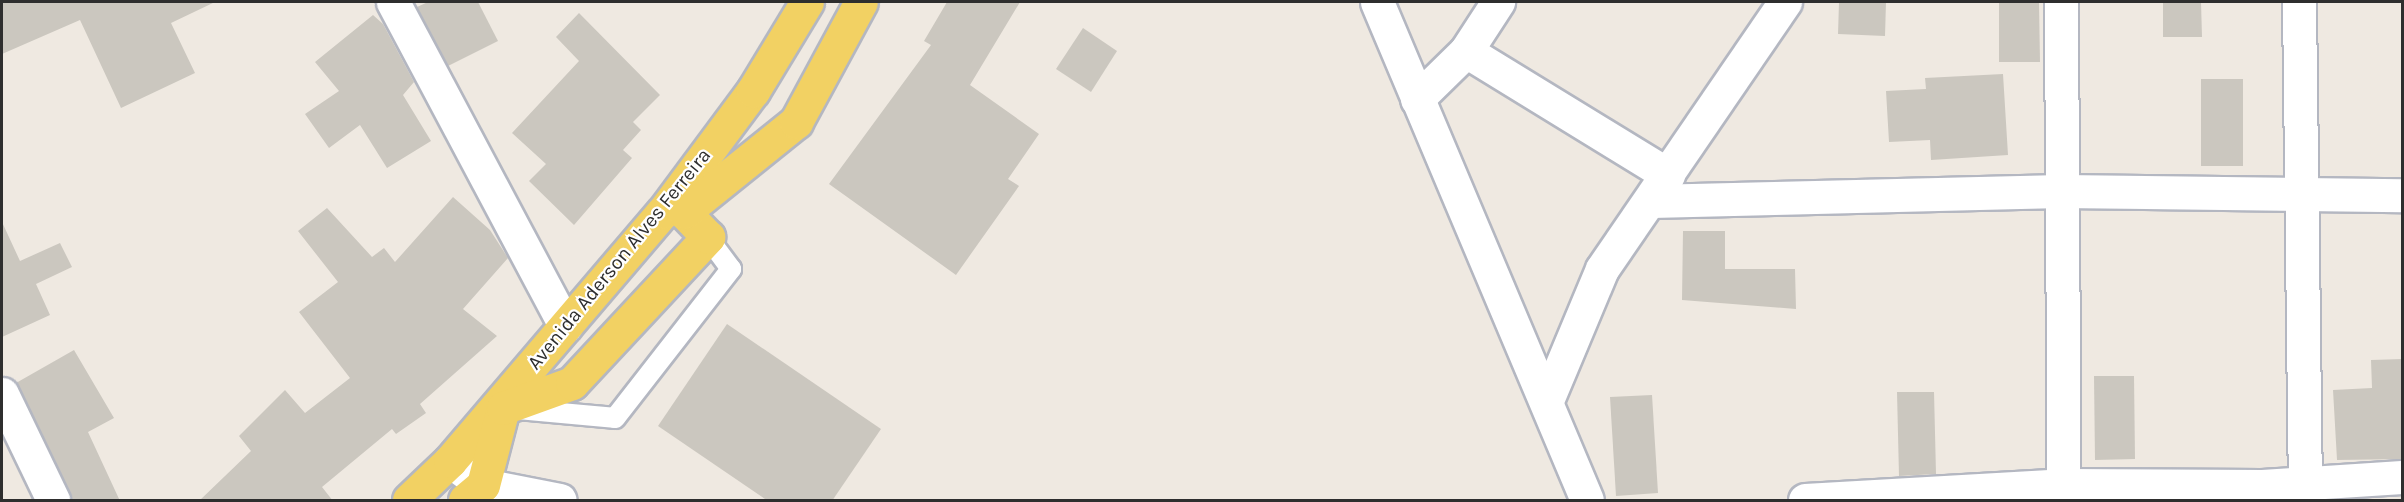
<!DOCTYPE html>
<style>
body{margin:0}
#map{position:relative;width:2404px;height:502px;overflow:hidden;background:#efe9e1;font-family:Karla,sans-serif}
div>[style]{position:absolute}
.building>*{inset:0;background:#cbc7bf}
.roads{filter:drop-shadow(2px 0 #b4b7c1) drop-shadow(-2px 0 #b4b7c1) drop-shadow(0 2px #b4b7c1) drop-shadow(0 -2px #b4b7c1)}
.service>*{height:20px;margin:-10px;padding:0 10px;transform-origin:10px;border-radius:10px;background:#fff}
.minor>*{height:33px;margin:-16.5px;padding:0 16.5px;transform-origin:16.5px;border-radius:16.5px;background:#fff}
.primary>*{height:33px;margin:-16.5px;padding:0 16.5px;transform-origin:16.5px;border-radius:16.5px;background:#f2d163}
span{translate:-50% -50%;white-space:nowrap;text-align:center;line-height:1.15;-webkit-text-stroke:4.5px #fff;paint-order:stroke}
.street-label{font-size:20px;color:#2e2e2e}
.frame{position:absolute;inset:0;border:3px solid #2e2e2e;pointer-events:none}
</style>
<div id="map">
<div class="building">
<div style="clip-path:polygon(2px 2px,215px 2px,171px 23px,195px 73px,121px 108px,80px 20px,2px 54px)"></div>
<div style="clip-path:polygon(428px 2px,478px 2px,498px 41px,448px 66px,417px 7px)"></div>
<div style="clip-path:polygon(947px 2px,1020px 2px,970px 85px,1039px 134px,1008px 179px,1019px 186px,956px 275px,829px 184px,931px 45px,924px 41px)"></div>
<div style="clip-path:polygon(1839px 2px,1886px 2px,1885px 36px,1838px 34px)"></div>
<div style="clip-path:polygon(2163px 2px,2201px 2px,2202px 37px,2163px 37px)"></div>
<div style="clip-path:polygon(1999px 3px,2039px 3px,2040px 62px,1999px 62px)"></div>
<div style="clip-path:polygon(579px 13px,660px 95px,633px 122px,641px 130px,623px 150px,632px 158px,574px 225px,529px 181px,546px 164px,512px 133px,579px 61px,556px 37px)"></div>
<div style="clip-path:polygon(373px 15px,383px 24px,414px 82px,403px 95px,431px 141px,387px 168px,360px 125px,329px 148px,305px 114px,339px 91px,315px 62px)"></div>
<div style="clip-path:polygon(1083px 28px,1117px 51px,1091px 92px,1056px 69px)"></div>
<div style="clip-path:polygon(2003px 74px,2008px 155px,1931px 160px,1930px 140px,1889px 142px,1886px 91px,1926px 89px,1925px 78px)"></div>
<div style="clip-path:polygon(2201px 79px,2243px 79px,2243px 166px,2201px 166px)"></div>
<div style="clip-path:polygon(453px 197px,490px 230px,508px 258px,463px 309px,497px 336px,420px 404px,426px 413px,396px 434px,392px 429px,322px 487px,333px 501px,199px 501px,251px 451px,239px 436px,285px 390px,305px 413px,350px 378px,299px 312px,338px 282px,298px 231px,327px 208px,372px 257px,384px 248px,395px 262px)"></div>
<div style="clip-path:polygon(2px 222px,20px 261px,60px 243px,72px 267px,36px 284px,50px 315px,2px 337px)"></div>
<div style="clip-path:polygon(1683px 231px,1725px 231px,1725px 269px,1795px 269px,1796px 309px,1682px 300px)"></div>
<div style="clip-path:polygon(727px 324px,881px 429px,832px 501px,768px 501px,658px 426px)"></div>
<div style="clip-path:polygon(74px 350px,114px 418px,88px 432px,120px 501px,73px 501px,16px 383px)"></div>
<div style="clip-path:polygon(2403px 359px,2403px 459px,2337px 460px,2333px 390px,2372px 388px,2371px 360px)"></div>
<div style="clip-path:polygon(2094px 376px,2134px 376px,2135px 459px,2095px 460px)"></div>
<div style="clip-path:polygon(1897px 392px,1934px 392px,1936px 474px,1899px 476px)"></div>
<div style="clip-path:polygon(1652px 395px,1658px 493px,1616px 496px,1610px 397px)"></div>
</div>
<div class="roads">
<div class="service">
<div style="left:517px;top:409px;width:98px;rotate:5.2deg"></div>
<div style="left:615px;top:418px;width:189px;rotate:-52.1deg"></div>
<div style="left:731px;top:269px;width:49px;rotate:-126.6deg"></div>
</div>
<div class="minor">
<div style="left:393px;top:2px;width:367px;rotate:62deg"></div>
<div style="left:1377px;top:2px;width:540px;rotate:67.14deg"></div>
<div style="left:2061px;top:2px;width:498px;rotate:89.7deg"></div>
<div style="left:2299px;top:2px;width:482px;rotate:89.3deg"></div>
<div style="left:1466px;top:51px;width:237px;rotate:31.5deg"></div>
<div style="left:1417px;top:99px;width:69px;rotate:-44.4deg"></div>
<div style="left:1466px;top:51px;width:59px;rotate:-56.9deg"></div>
<div style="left:1651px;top:201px;width:410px;rotate:-1.4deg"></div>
<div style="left:2061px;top:191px;width:341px;rotate:0.7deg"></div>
<div style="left:2px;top:394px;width:118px;rotate:64.3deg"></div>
<div style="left:1548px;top:398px;width:140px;rotate:-67.3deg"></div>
<div style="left:1602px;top:269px;width:324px;rotate:-55.6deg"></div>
<div style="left:450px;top:461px;width:41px;rotate:36deg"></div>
<div style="left:483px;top:485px;width:78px;rotate:11deg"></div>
<div style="left:1805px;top:500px;width:258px;rotate:-3.3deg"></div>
<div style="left:2063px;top:485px;width:199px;rotate:0.3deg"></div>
<div style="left:2262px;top:486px;width:140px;rotate:-3.7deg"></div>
</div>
<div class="primary">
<div style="left:409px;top:500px;width:57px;rotate:-43.6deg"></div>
<div style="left:450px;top:461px;width:328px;rotate:-49.5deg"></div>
<div style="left:663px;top:212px;width:151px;rotate:-53.4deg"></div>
<div style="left:753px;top:91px;width:104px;rotate:-58.8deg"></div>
<div style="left:465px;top:500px;width:23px;rotate:-40deg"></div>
<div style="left:483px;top:485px;width:80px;rotate:-75.4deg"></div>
<div style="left:503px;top:408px;width:73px;rotate:-19.9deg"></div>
<div style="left:572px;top:383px;width:200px;rotate:-47deg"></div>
<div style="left:708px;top:237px;width:35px;rotate:-134deg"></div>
<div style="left:684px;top:212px;width:144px;rotate:-38.8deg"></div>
<div style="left:796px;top:122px;width:136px;rotate:-61.6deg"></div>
</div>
</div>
<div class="street-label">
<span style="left:619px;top:259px;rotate:-51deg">Avenida Aderson Alves Ferreira</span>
</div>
<div class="frame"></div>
</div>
